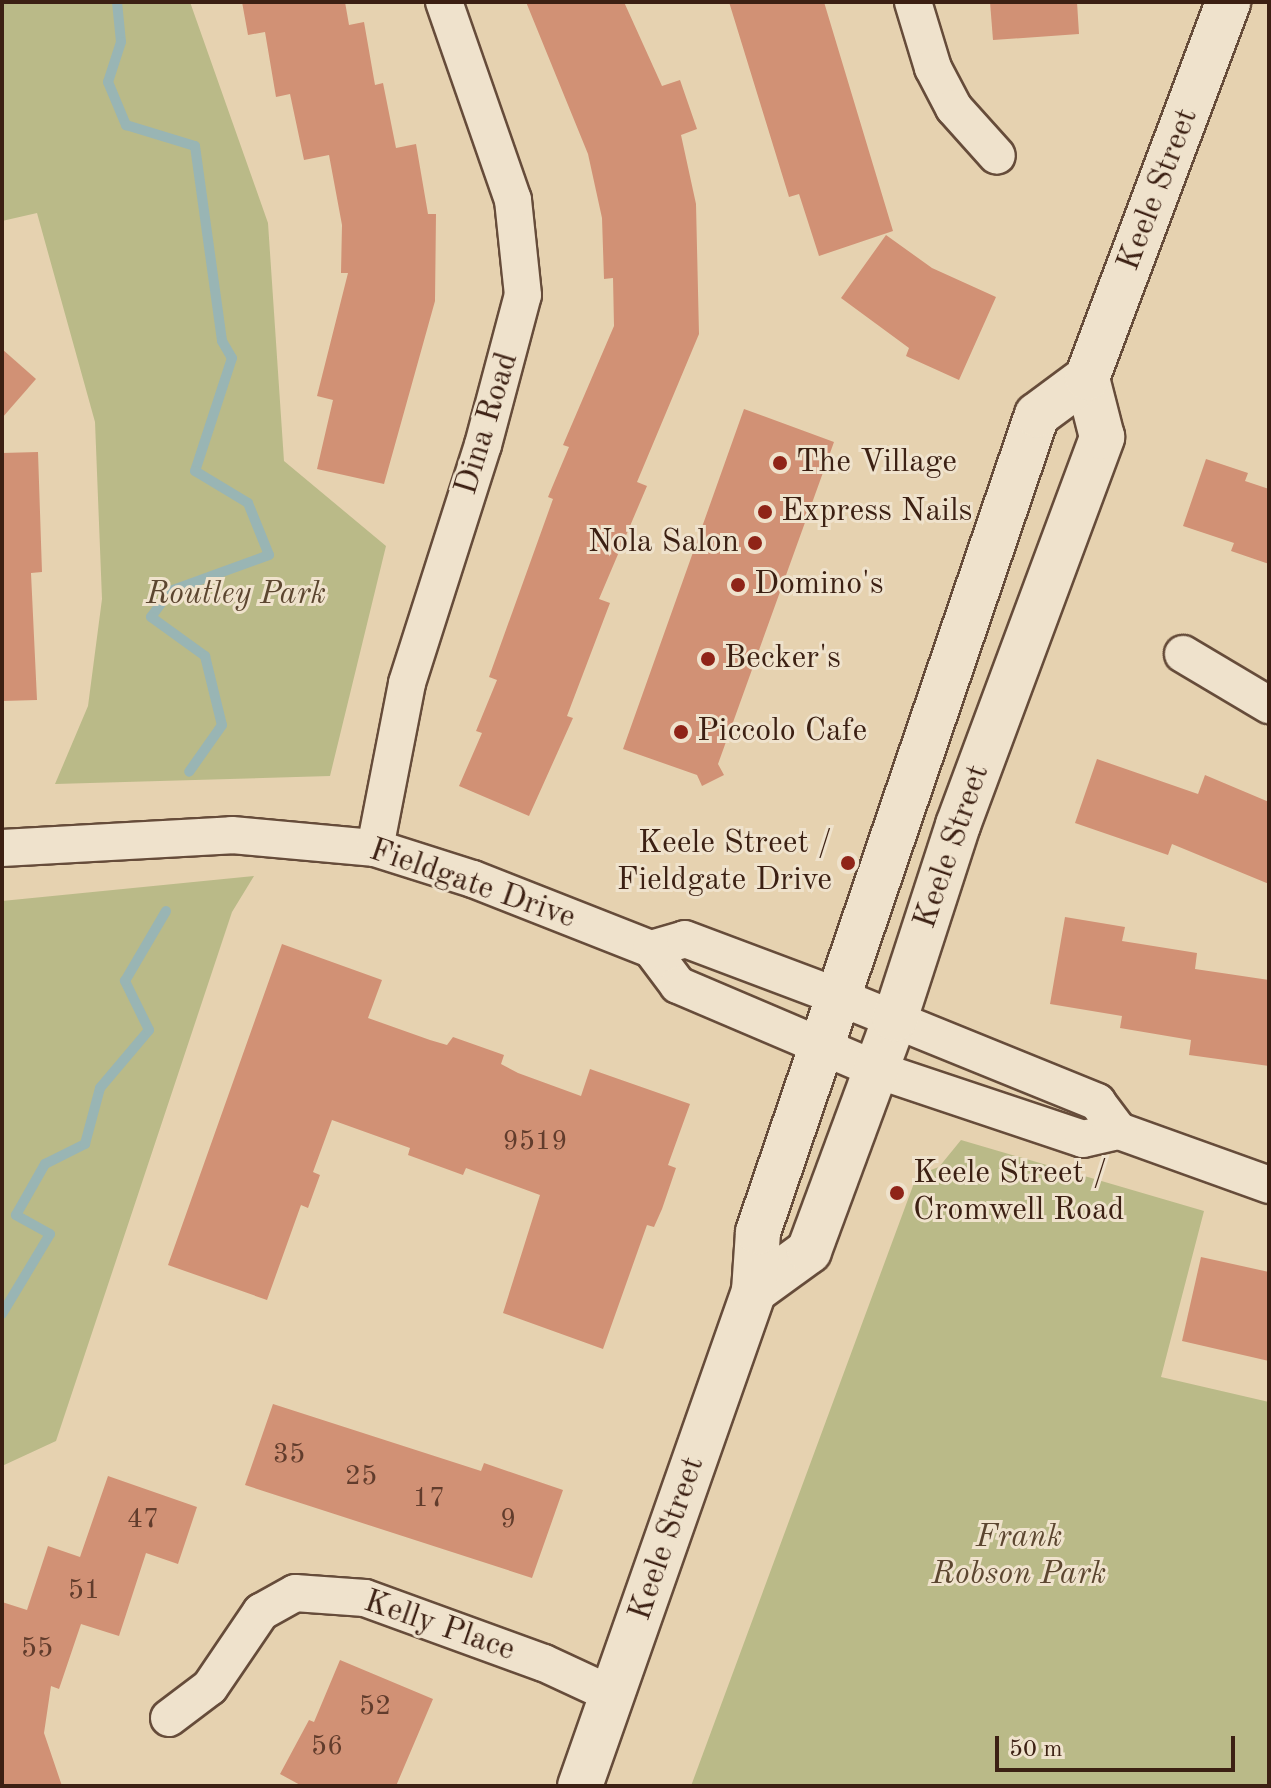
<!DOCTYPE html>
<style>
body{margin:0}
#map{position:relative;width:1271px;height:1788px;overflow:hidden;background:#e6d2b0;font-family:"Old Standard TT",serif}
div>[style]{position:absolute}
.green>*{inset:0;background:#baba88}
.stream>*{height:10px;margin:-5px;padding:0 5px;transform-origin:5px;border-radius:5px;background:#99b5b4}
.building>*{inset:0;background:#d19175}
.roads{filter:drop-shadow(2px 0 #664c3a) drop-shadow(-2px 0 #664c3a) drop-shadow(0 2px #664c3a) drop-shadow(0 -2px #664c3a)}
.street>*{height:36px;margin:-18px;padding:0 18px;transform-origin:18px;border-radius:18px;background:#efe2cc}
.secondary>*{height:44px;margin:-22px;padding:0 22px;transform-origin:22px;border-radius:22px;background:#efe2cc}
.dots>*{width:22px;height:22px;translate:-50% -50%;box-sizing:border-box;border:4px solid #efe2cc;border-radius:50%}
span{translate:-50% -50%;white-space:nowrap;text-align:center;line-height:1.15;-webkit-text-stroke:6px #efe2cc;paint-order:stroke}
.number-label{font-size:28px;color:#613c2c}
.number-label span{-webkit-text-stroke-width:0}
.street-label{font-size:32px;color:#3c2013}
.poi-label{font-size:32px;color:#3c2013}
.left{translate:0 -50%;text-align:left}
.right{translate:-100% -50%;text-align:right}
.park-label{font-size:32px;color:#5c4630;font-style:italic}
.frame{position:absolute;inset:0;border:4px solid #3c2013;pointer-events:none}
.scale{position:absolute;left:995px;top:1736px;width:240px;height:36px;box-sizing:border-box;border:4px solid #3c2013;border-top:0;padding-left:10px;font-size:24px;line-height:28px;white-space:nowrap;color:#3c2013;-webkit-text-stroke:6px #efe2cc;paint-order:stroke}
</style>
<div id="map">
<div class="green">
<div style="clip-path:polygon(2px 2px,190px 2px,268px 223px,284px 461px,386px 546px,330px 776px,55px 784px,88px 706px,102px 599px,95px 422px,37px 213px,2px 221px)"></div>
<div style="clip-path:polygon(254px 876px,232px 912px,56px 1441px,2px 1466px,2px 901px)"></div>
<div style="clip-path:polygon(961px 1140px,1204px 1211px,1161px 1377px,1269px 1402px,1269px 1786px,691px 1786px,917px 1175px,939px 1167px)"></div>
</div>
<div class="stream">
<div style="left:117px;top:2px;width:40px;rotate:84.3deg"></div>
<div style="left:121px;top:42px;width:42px;rotate:108deg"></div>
<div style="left:108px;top:82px;width:47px;rotate:67.3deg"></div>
<div style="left:126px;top:125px;width:72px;rotate:16.9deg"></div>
<div style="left:195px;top:146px;width:197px;rotate:82.1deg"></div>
<div style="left:222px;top:341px;width:20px;rotate:60deg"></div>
<div style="left:232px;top:358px;width:119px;rotate:108.1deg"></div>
<div style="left:195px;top:471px;width:62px;rotate:31.1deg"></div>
<div style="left:248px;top:503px;width:56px;rotate:68deg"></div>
<div style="left:269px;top:555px;width:105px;rotate:160deg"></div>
<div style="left:170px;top:591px;width:32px;rotate:126deg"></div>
<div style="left:151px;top:617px;width:67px;rotate:35.8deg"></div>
<div style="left:205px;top:656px;width:71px;rotate:76.2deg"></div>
<div style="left:222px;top:725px;width:57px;rotate:125.1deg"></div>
<div style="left:2px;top:1314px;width:93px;rotate:-59deg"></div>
<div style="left:50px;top:1234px;width:39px;rotate:-151deg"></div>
<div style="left:16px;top:1215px;width:59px;rotate:-60.4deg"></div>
<div style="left:45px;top:1164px;width:45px;rotate:-26.6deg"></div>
<div style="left:85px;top:1144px;width:58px;rotate:-75deg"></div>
<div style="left:100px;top:1088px;width:76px;rotate:-49.8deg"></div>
<div style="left:149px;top:1030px;width:55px;rotate:-116.1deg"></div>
<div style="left:125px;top:981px;width:81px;rotate:-59.6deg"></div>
</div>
<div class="building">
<div style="clip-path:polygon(242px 2px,345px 2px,349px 25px,364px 22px,375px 85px,383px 83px,396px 148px,416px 144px,428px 214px,436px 214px,435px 301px,384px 484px,317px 469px,333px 400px,317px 396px,348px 273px,341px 273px,342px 225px,329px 155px,304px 160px,290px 94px,276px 97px,265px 32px,248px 35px)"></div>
<div style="clip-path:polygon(526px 2px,624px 2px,662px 86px,680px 80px,697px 129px,681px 135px,696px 204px,699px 334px,637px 482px,647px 486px,599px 599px,610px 603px,567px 716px,573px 718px,529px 816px,459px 786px,482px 733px,476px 731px,497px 680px,489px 677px,553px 499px,548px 497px,569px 447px,563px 445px,614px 326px,613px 278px,604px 279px,602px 218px,588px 154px)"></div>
<div style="clip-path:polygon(729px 2px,824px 2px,893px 231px,819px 256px,799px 194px,789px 197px)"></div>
<div style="clip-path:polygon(990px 2px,1077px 2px,1079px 34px,993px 40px)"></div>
<div style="clip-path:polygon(886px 235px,932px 268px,996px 297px,959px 380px,906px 356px,909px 348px,841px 298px)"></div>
<div style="clip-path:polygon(2px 349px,36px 379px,2px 418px)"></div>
<div style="clip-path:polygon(744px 409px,834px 442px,718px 764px,724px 775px,702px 786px,697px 775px,623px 749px)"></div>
<div style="clip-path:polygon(38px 452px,42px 572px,31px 573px,37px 700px,2px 701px,2px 453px)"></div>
<div style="clip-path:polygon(1206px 459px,1248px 473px,1245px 481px,1269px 489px,1269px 564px,1231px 551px,1234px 543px,1183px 526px)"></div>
<div style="clip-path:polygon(1097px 759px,1198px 794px,1205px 775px,1269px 802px,1269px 884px,1172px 844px,1168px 855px,1075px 823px)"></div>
<div style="clip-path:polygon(1065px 917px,1125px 927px,1122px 941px,1197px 953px,1195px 969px,1269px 980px,1269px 1066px,1189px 1055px,1191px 1040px,1120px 1028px,1122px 1016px,1050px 1004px)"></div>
<div style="clip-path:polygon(282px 944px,382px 980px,368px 1018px,430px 1040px,447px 1045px,453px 1037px,504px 1055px,501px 1064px,518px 1073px,581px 1096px,590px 1069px,690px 1104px,668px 1165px,676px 1168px,662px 1209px,654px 1227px,647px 1225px,603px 1349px,503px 1313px,540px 1195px,466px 1168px,463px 1175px,408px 1155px,410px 1148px,332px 1120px,313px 1172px,320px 1175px,308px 1208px,301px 1205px,267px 1300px,168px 1265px)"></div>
<div style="clip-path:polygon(1201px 1257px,1269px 1272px,1269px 1361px,1182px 1341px)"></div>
<div style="clip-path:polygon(273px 1404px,481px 1471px,484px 1463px,563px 1490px,532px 1578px,245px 1485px)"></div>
<div style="clip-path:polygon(108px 1476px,197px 1507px,178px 1564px,146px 1553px,119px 1636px,81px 1624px,59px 1689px,51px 1686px,44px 1733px,62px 1786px,2px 1786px,2px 1602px,27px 1610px,48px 1546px,80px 1557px)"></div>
<div style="clip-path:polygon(340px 1660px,433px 1699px,396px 1786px,302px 1786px,280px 1774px,309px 1720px,314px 1722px)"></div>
</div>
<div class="roads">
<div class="street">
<div style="left:913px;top:2px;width:69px;rotate:73.1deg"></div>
<div style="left:933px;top:68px;width:45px;rotate:62.3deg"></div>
<div style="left:954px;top:108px;width:64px;rotate:48.1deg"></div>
<div style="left:1183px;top:654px;width:100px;rotate:30.7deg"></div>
<div style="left:2px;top:848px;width:230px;rotate:-3.2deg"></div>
<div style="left:232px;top:835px;width:144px;rotate:5.2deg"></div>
<div style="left:375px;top:848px;width:103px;rotate:17.6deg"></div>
<div style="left:473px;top:879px;width:191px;rotate:21.5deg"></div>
<div style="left:651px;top:949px;width:45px;rotate:53.1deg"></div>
<div style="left:678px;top:985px;width:216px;rotate:23.1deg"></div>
<div style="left:877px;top:1070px;width:217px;rotate:18.5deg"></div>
<div style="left:1083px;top:1139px;width:37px;rotate:-13deg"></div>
<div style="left:1119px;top:1131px;width:159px;rotate:19.8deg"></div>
<div style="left:375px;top:848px;width:168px;rotate:-79deg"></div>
<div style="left:407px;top:683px;width:250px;rotate:-72.3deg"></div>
<div style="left:483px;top:445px;width:155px;rotate:-75.1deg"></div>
<div style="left:523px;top:295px;width:96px;rotate:-96deg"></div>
<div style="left:513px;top:200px;width:210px;rotate:-109.2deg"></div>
<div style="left:651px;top:949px;width:35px;rotate:-16deg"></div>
<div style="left:685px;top:939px;width:165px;rotate:20.6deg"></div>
<div style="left:839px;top:997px;width:279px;rotate:22.1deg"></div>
<div style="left:1097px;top:1102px;width:36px;rotate:53deg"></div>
<div style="left:169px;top:1718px;width:51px;rotate:-37.1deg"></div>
<div style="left:210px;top:1687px;width:91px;rotate:-55.8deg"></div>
<div style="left:261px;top:1612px;width:39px;rotate:-29deg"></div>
<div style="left:295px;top:1593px;width:70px;rotate:4.1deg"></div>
<div style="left:365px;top:1598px;width:190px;rotate:20deg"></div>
<div style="left:544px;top:1663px;width:76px;rotate:24.9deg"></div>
</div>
<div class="secondary">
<div style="left:754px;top:1291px;width:68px;rotate:-36deg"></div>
<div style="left:809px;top:1251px;width:247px;rotate:-69.7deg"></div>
<div style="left:895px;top:1019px;width:204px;rotate:-72deg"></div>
<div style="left:958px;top:825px;width:414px;rotate:-69.6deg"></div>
<div style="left:1102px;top:437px;width:61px;rotate:-104.3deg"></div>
<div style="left:580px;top:1786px;width:525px;rotate:-70.63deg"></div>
<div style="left:754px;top:1291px;width:59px;rotate:-86.1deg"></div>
<div style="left:758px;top:1232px;width:863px;rotate:-71.15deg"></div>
<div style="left:1037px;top:415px;width:62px;rotate:-36.5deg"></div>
<div style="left:1087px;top:378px;width:402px;rotate:-69.4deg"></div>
</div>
</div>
<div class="dots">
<div style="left:780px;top:463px;background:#8f2418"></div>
<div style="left:765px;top:512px;background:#8f2418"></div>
<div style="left:755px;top:543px;background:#8f2418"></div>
<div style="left:738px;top:585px;background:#8f2418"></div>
<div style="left:708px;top:659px;background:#8f2418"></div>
<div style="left:681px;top:732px;background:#8f2418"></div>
<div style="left:848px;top:863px;background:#8f2418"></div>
<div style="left:897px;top:1193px;background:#8f2418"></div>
</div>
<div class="number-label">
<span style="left:535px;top:1142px">9519</span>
<span style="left:289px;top:1455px">35</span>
<span style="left:361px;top:1477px">25</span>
<span style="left:429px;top:1499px">17</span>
<span style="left:143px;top:1520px">47</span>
<span style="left:508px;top:1520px">9</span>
<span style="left:84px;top:1591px">51</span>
<span style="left:37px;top:1649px">55</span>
<span style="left:375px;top:1707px">52</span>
<span style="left:327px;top:1747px">56</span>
</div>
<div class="street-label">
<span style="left:1159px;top:190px;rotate:-69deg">Keele Street</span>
<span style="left:488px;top:424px;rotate:-73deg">Dina Road</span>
<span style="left:953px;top:847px;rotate:-71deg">Keele Street</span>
<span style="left:472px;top:885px;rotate:19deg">Fieldgate Drive</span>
<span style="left:668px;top:1539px;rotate:-71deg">Keele Street</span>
<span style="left:439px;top:1627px;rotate:19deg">Kelly Place</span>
</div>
<div class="poi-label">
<span class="left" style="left:796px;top:463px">The Village</span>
<span class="left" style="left:781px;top:512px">Express Nails</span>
<span class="right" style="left:739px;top:543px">Nola Salon</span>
<span class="left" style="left:754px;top:585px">Domino's</span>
<span class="left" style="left:724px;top:659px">Becker's</span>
<span class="left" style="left:697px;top:732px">Piccolo Cafe</span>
<span class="right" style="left:832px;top:863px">Keele Street /<br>Fieldgate Drive</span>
<span class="left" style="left:913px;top:1193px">Keele Street /<br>Cromwell Road</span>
</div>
<div class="park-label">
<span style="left:236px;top:595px">Routley Park</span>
<span style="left:1019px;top:1557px">Frank<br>Robson Park</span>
</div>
<div class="frame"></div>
<div class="scale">50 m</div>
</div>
